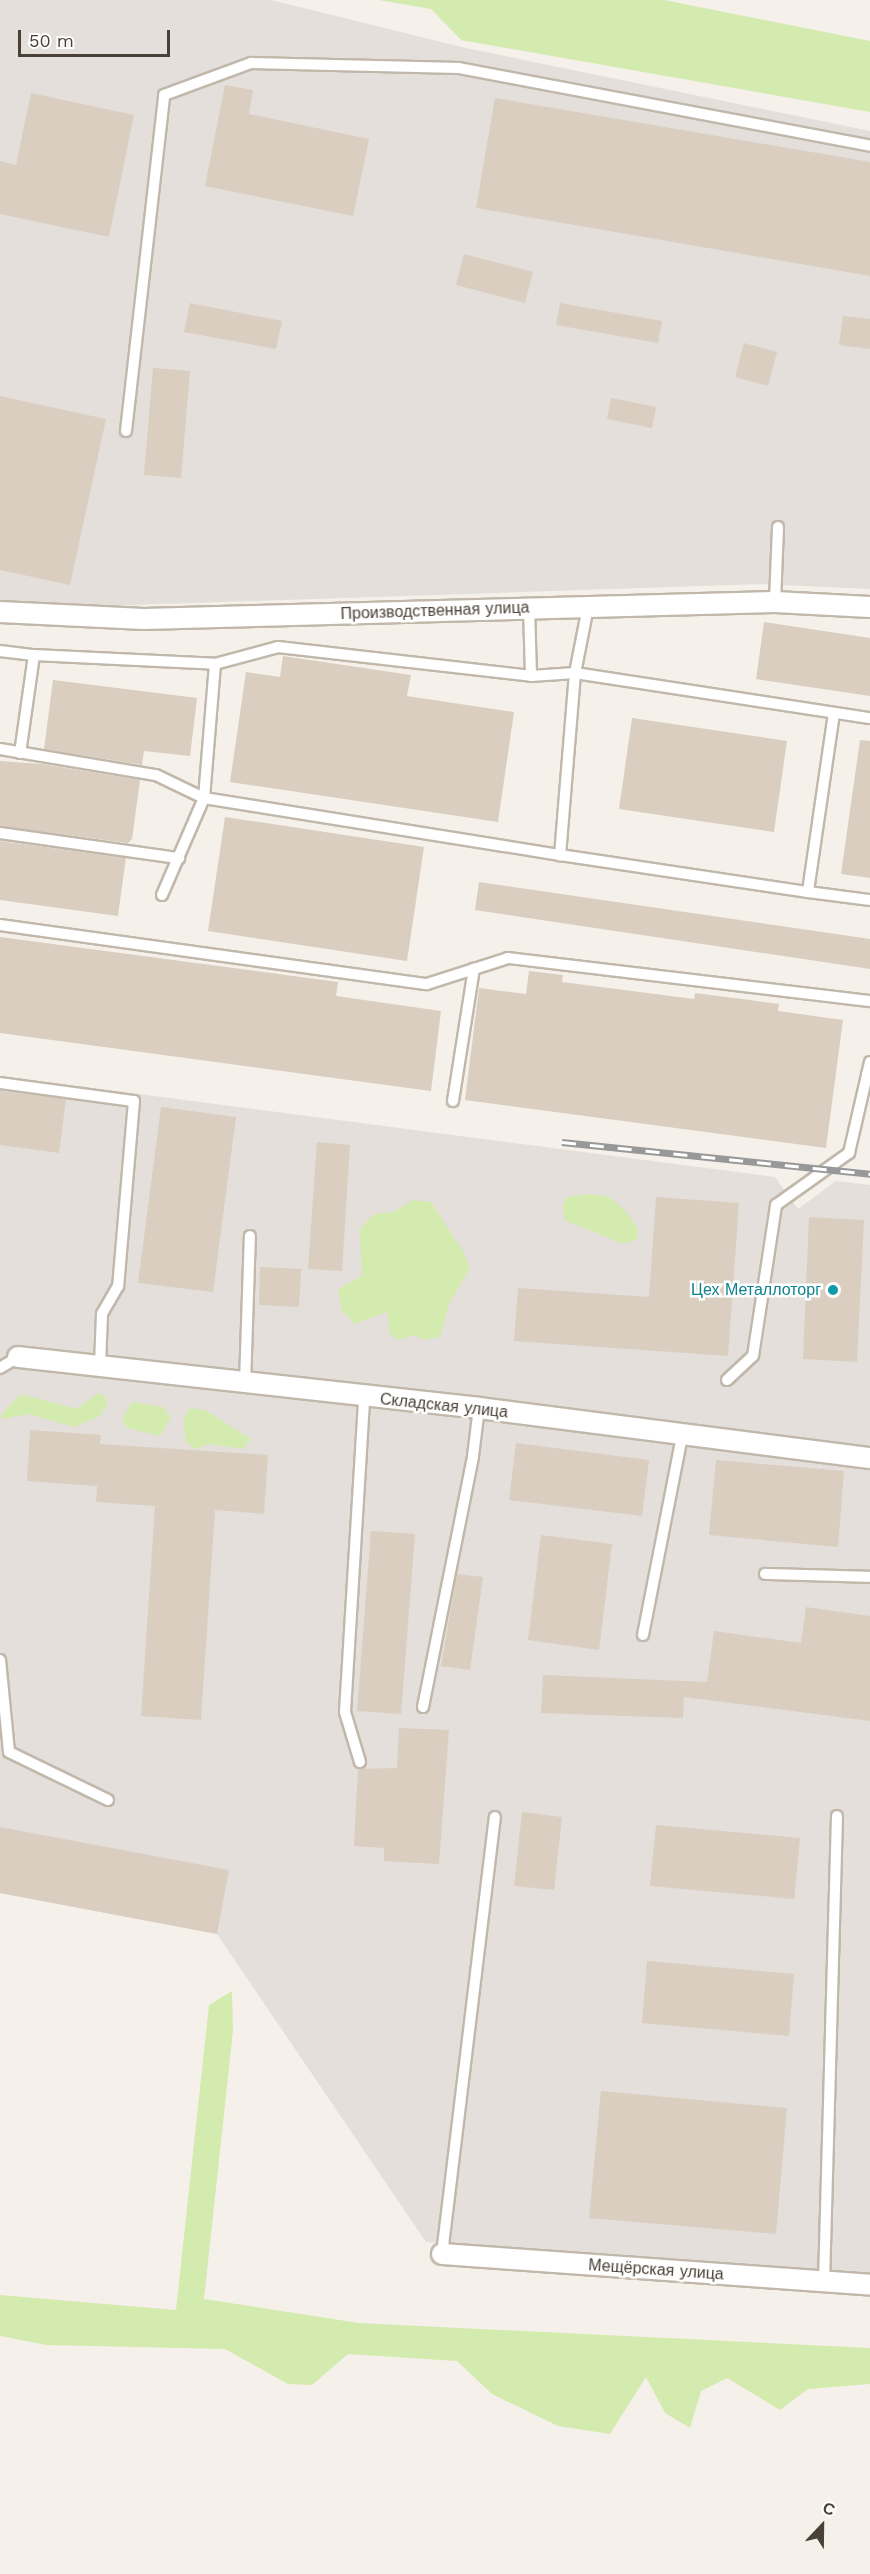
<!DOCTYPE html>
<meta charset="utf-8">
<style>
body{margin:0}
#map{position:relative;width:870px;height:2574px;overflow:hidden;background:#f5f0e9;font-family:"Work Sans",sans-serif}
div>[style]{position:absolute}
.industrial>*{inset:0;background:#e4dfda}
.green>*{inset:0;background:#d4ebb0}
.building>*{inset:0;background:#dacec0}
.roads{filter:drop-shadow(2px 0 #c1b8ab) drop-shadow(-2px 0 #c1b8ab) drop-shadow(0 2px #c1b8ab) drop-shadow(0 -2px #c1b8ab)}
.service>*{height:10px;margin:-5px;padding:0 5px;transform-origin:5px;border-radius:5px;background:#fff}
.minor>*{height:20px;margin:-10px;padding:0 10px;transform-origin:10px;border-radius:10px;background:#fff}
.rail>*{height:7px;margin-top:-3.5px;transform-origin:0;background:repeating-linear-gradient(90deg,#fff 0 14px,#989898 0 28px);box-sizing:border-box;border-block:2px solid #989898}
.dots>*{width:16px;height:16px;translate:-50% -50%;box-sizing:border-box;border:3px solid #fff;border-radius:50%}
span{translate:-50% -50%;white-space:nowrap;text-align:center;line-height:1.15;-webkit-text-stroke:5px #fff;paint-order:stroke}
.street-label{font-size:16px;color:#494137}
.culture-label{font-size:16px;color:#0d838f}
.right{translate:-100% -50%;text-align:right}
.north{position:absolute;left:792px;top:2496px;width:60px;height:60px;-webkit-text-stroke:4px #fff;paint-order:stroke;rotate:22deg;font-size:16px;font-weight:700;line-height:24px;text-align:center;color:#494137}
.north::after{content:'';display:block;margin:auto;width:21px;height:27px;background:#494137;clip-path:polygon(50% 0,100% 100%,50% 72%,0 100%)}
.scale{position:absolute;left:18px;top:30px;width:152px;height:27px;box-sizing:border-box;border:3px solid #494137;border-top:0;padding-left:8px;font-size:18px;line-height:21px;white-space:nowrap;color:#494137;-webkit-text-stroke:4px #fff;paint-order:stroke}
</style>
<div id="map">
<div class="industrial">
<div style="clip-path:polygon(0 0,271px 0,466px 48px,870px 131px,870px 589px,761px 584px,42px 608px,0 600px)"></div>
<div style="clip-path:polygon(0 1076px,775px 1177px,798px 1209px,836px 1181px,870px 1185px,870px 2274px,426px 2242px,217px 1934px,0 1893px)"></div>
</div>
<div class="green">
<div style="clip-path:polygon(379px 0,664px 0,870px 41px,870px 112px,461px 40px,431px 9px)"></div>
<div style="clip-path:polygon(590px 1194px,609px 1197px,624px 1209px,638px 1229px,637px 1239px,623px 1244px,565px 1220px,562px 1206px,567px 1197px)"></div>
<div style="clip-path:polygon(413px 1200px,431px 1202px,463px 1251px,470px 1268px,449px 1304px,440px 1337px,424px 1340px,414px 1335px,397px 1340px,390px 1334px,387px 1312px,355px 1324px,342px 1311px,338px 1289px,362px 1276px,360px 1229px,374px 1214px,394px 1212px)"></div>
<div style="clip-path:polygon(98px 1393px,105px 1396px,107px 1404px,100px 1416px,74px 1427px,29px 1414px,2px 1419px,1px 1415px,20px 1394px,77px 1409px)"></div>
<div style="clip-path:polygon(132px 1402px,163px 1407px,171px 1418px,160px 1436px,127px 1428px,122px 1419px)"></div>
<div style="clip-path:polygon(190px 1408px,205px 1410px,251px 1439px,243px 1449px,209px 1444px,195px 1449px,186px 1442px,183px 1418px)"></div>
<div style="clip-path:polygon(232px 1991px,233px 2031px,204px 2299px,359px 2323px,870px 2348px,870px 2384px,808px 2389px,780px 2410px,727px 2378px,701px 2391px,690px 2428px,665px 2413px,646px 2377px,610px 2434px,558px 2426px,492px 2394px,457px 2361px,348px 2354px,312px 2385px,288px 2384px,225px 2349px,46px 2345px,0 2336px,0 2295px,176px 2310px,209px 2005px)"></div>
</div>
<div class="building">
<div style="clip-path:polygon(225px 85px,253px 90px,249px 114px,369px 139px,353px 216px,205px 186px)"></div>
<div style="clip-path:polygon(31px 93px,134px 115px,109px 237px,0 214px,0 161px,16px 165px)"></div>
<div style="clip-path:polygon(495px 98px,870px 162px,870px 276px,476px 208px)"></div>
<div style="clip-path:polygon(464px 254px,533px 272px,525px 303px,456px 285px)"></div>
<div style="clip-path:polygon(190px 303px,282px 321px,276px 349px,184px 332px)"></div>
<div style="clip-path:polygon(560px 303px,662px 321px,658px 343px,556px 325px)"></div>
<div style="clip-path:polygon(843px 316px,870px 319px,870px 349px,839px 345px)"></div>
<div style="clip-path:polygon(744px 343px,777px 352px,768px 386px,735px 377px)"></div>
<div style="clip-path:polygon(153px 368px,190px 371px,181px 478px,144px 475px)"></div>
<div style="clip-path:polygon(0 396px,106px 419px,70px 585px,0 570px)"></div>
<div style="clip-path:polygon(611px 398px,656px 407px,652px 428px,607px 419px)"></div>
<div style="clip-path:polygon(764px 622px,870px 638px,870px 696px,756px 679px)"></div>
<div style="clip-path:polygon(283px 656px,411px 675px,407px 696px,514px 712px,498px 822px,230px 782px,246px 672px,280px 677px)"></div>
<div style="clip-path:polygon(53px 680px,197px 698px,190px 756px,144px 751px,142px 765px,44px 749px)"></div>
<div style="clip-path:polygon(632px 718px,787px 741px,774px 832px,619px 809px)"></div>
<div style="clip-path:polygon(860px 740px,870px 741px,870px 878px,841px 874px)"></div>
<div style="clip-path:polygon(0 761px,42px 764px,140px 780px,132px 839px,128px 843px,0 826px)"></div>
<div style="clip-path:polygon(225px 817px,424px 847px,407px 961px,208px 931px)"></div>
<div style="clip-path:polygon(0 841px,126px 858px,118px 916px,0 900px)"></div>
<div style="clip-path:polygon(479px 882px,870px 939px,870px 969px,475px 910px)"></div>
<div style="clip-path:polygon(0 937px,338px 982px,336px 996px,441px 1011px,431px 1091px,0 1033px)"></div>
<div style="clip-path:polygon(529px 971px,563px 975px,562px 982px,694px 999px,695px 993px,742px 999px,779px 1004px,778px 1011px,843px 1020px,826px 1148px,465px 1100px,479px 988px,526px 994px)"></div>
<div style="clip-path:polygon(0 1091px,66px 1099px,59px 1153px,0 1145px)"></div>
<div style="clip-path:polygon(161px 1107px,236px 1117px,213px 1292px,138px 1283px)"></div>
<div style="clip-path:polygon(317px 1142px,350px 1145px,342px 1271px,308px 1269px)"></div>
<div style="clip-path:polygon(656px 1197px,739px 1203px,728px 1356px,514px 1341px,518px 1288px,649px 1297px)"></div>
<div style="clip-path:polygon(809px 1217px,864px 1220px,857px 1362px,803px 1359px)"></div>
<div style="clip-path:polygon(260px 1267px,301px 1269px,299px 1307px,259px 1305px)"></div>
<div style="clip-path:polygon(30px 1430px,101px 1435px,100px 1444px,268px 1455px,264px 1514px,215px 1510px,201px 1720px,141px 1716px,155px 1506px,96px 1502px,97px 1486px,27px 1481px)"></div>
<div style="clip-path:polygon(516px 1443px,649px 1460px,642px 1516px,509px 1500px)"></div>
<div style="clip-path:polygon(716px 1460px,844px 1471px,838px 1547px,709px 1535px)"></div>
<div style="clip-path:polygon(371px 1531px,415px 1534px,401px 1714px,357px 1711px)"></div>
<div style="clip-path:polygon(541px 1535px,612px 1544px,599px 1650px,528px 1640px)"></div>
<div style="clip-path:polygon(457px 1574px,483px 1577px,470px 1670px,441px 1666px)"></div>
<div style="clip-path:polygon(806px 1607px,870px 1616px,870px 1721px,684px 1697px,683px 1718px,541px 1713px,543px 1675px,707px 1682px,714px 1631px,801px 1643px)"></div>
<div style="clip-path:polygon(399px 1728px,449px 1730px,439px 1864px,384px 1861px,384px 1848px,354px 1846px,358px 1769px,397px 1768px)"></div>
<div style="clip-path:polygon(522px 1812px,562px 1817px,554px 1890px,514px 1886px)"></div>
<div style="clip-path:polygon(656px 1825px,800px 1838px,794px 1899px,650px 1886px)"></div>
<div style="clip-path:polygon(0 1827px,229px 1870px,217px 1934px,0 1893px)"></div>
<div style="clip-path:polygon(647px 1961px,794px 1974px,789px 2036px,642px 2023px)"></div>
<div style="clip-path:polygon(601px 2091px,787px 2108px,776px 2234px,589px 2218px)"></div>
</div>
<div class="roads">
<div class="service">
<div style="left:126px;top:431px;width:338px;rotate:-83.5deg"></div>
<div style="left:164px;top:95px;width:93px;rotate:-20.2deg"></div>
<div style="left:251px;top:63px;width:208px;rotate:1.4deg"></div>
<div style="left:459px;top:68px;width:418px;rotate:10.7deg"></div>
<div style="left:775px;top:602px;width:75px;rotate:-87.7deg"></div>
<div style="left:588px;top:607px;width:67px;rotate:101.1deg"></div>
<div style="left:575px;top:673px;width:298px;rotate:8.7deg"></div>
<div style="left:529px;top:608px;width:68px;rotate:88.3deg"></div>
<div style="left:531px;top:676px;width:44px;rotate:-3.9deg"></div>
<div style="left:575px;top:673px;width:183px;rotate:94.7deg"></div>
<div style="left:560px;top:855px;width:251px;rotate:8.5deg"></div>
<div style="left:0;top:651px;width:34px;rotate:7deg"></div>
<div style="left:34px;top:655px;width:99px;rotate:98.1deg"></div>
<div style="left:34px;top:655px;width:181px;rotate:2.8deg"></div>
<div style="left:834px;top:713px;width:181px;rotate:98.3deg"></div>
<div style="left:808px;top:892px;width:63px;rotate:7.4deg"></div>
<div style="left:0;top:749px;width:158px;rotate:9.5deg"></div>
<div style="left:156px;top:775px;width:53px;rotate:25.6deg"></div>
<div style="left:204px;top:798px;width:361px;rotate:9.1deg"></div>
<div style="left:0;top:833px;width:181px;rotate:8deg"></div>
<div style="left:162px;top:895px;width:106px;rotate:-66.6deg"></div>
<div style="left:204px;top:798px;width:134px;rotate:-85.3deg"></div>
<div style="left:215px;top:664px;width:65px;rotate:-15.1deg"></div>
<div style="left:278px;top:647px;width:255px;rotate:6.5deg"></div>
<div style="left:0;top:925px;width:431px;rotate:7.9deg"></div>
<div style="left:427px;top:984px;width:85px;rotate:-17.8deg"></div>
<div style="left:508px;top:958px;width:365px;rotate:6.8deg"></div>
<div style="left:870px;top:1062px;width:13px;rotate:103deg"></div>
<div style="left:867px;top:1075px;width:3px"></div>
<div style="left:0;top:1083px;width:135px;rotate:7.7deg"></div>
<div style="left:134px;top:1101px;width:186px;rotate:94.9deg"></div>
<div style="left:118px;top:1286px;width:32px;rotate:120deg"></div>
<div style="left:102px;top:1314px;width:52px;rotate:92.2deg"></div>
<div style="left:453px;top:1101px;width:134px;rotate:-81deg"></div>
<div style="left:0;top:1368px;width:21px;rotate:-31deg"></div>
<div style="left:727px;top:1380px;width:35px;rotate:-43deg"></div>
<div style="left:753px;top:1356px;width:153px;rotate:-81.3deg"></div>
<div style="left:776px;top:1205px;width:90px;rotate:-35.5deg"></div>
<div style="left:849px;top:1153px;width:80px;rotate:-77deg"></div>
<div style="left:245px;top:1384px;width:148px;rotate:-88.1deg"></div>
<div style="left:765px;top:1574px;width:105px;rotate:1.6deg"></div>
<div style="left:643px;top:1635px;width:203px;rotate:-78.9deg"></div>
<div style="left:0;top:1660px;width:92px;rotate:84.4deg"></div>
<div style="left:9px;top:1752px;width:110px;rotate:25.9deg"></div>
<div style="left:423px;top:1707px;width:256px;rotate:-78.7deg"></div>
<div style="left:473px;top:1456px;width:48px;rotate:-82.9deg"></div>
<div style="left:360px;top:1762px;width:52px;rotate:-106.7deg"></div>
<div style="left:345px;top:1712px;width:315px;rotate:-86.5deg"></div>
<div style="left:442px;top:2254px;width:440px;rotate:-83.1deg"></div>
<div style="left:824px;top:2282px;width:466px;rotate:-88.4deg"></div>
</div>
<div class="minor">
<div style="left:0;top:612px;width:144px;rotate:2.8deg"></div>
<div style="left:144px;top:619px;width:631px;rotate:-1.54deg"></div>
<div style="left:775px;top:602px;width:95px;rotate:3deg"></div>
<div style="left:18px;top:1357px;width:464px;rotate:6.3deg"></div>
<div style="left:479px;top:1408px;width:394px;rotate:7.3deg"></div>
<div style="left:442px;top:2254px;width:429px;rotate:4.1deg"></div>
</div>
</div>
<div class="rail">
<div style="left:562px;top:1142px;width:310px;rotate:5.9deg"></div>
</div>
<div class="dots">
<div style="left:833px;top:1290px;background:#0f9aa8"></div>
</div>
<div class="street-label">
<span style="left:435px;top:611px;rotate:-2deg">Производственная улица</span>
<span style="left:444px;top:1406px;rotate:6deg">Складская улица</span>
<span style="left:656px;top:2270px;rotate:4deg">Мещёрская улица</span>
</div>
<div class="culture-label">
<span class="right" style="left:821px;top:1290px">Цех Металлоторг</span>
</div>
<div class="north">С</div>
<div class="scale">50 m</div>
</div>
